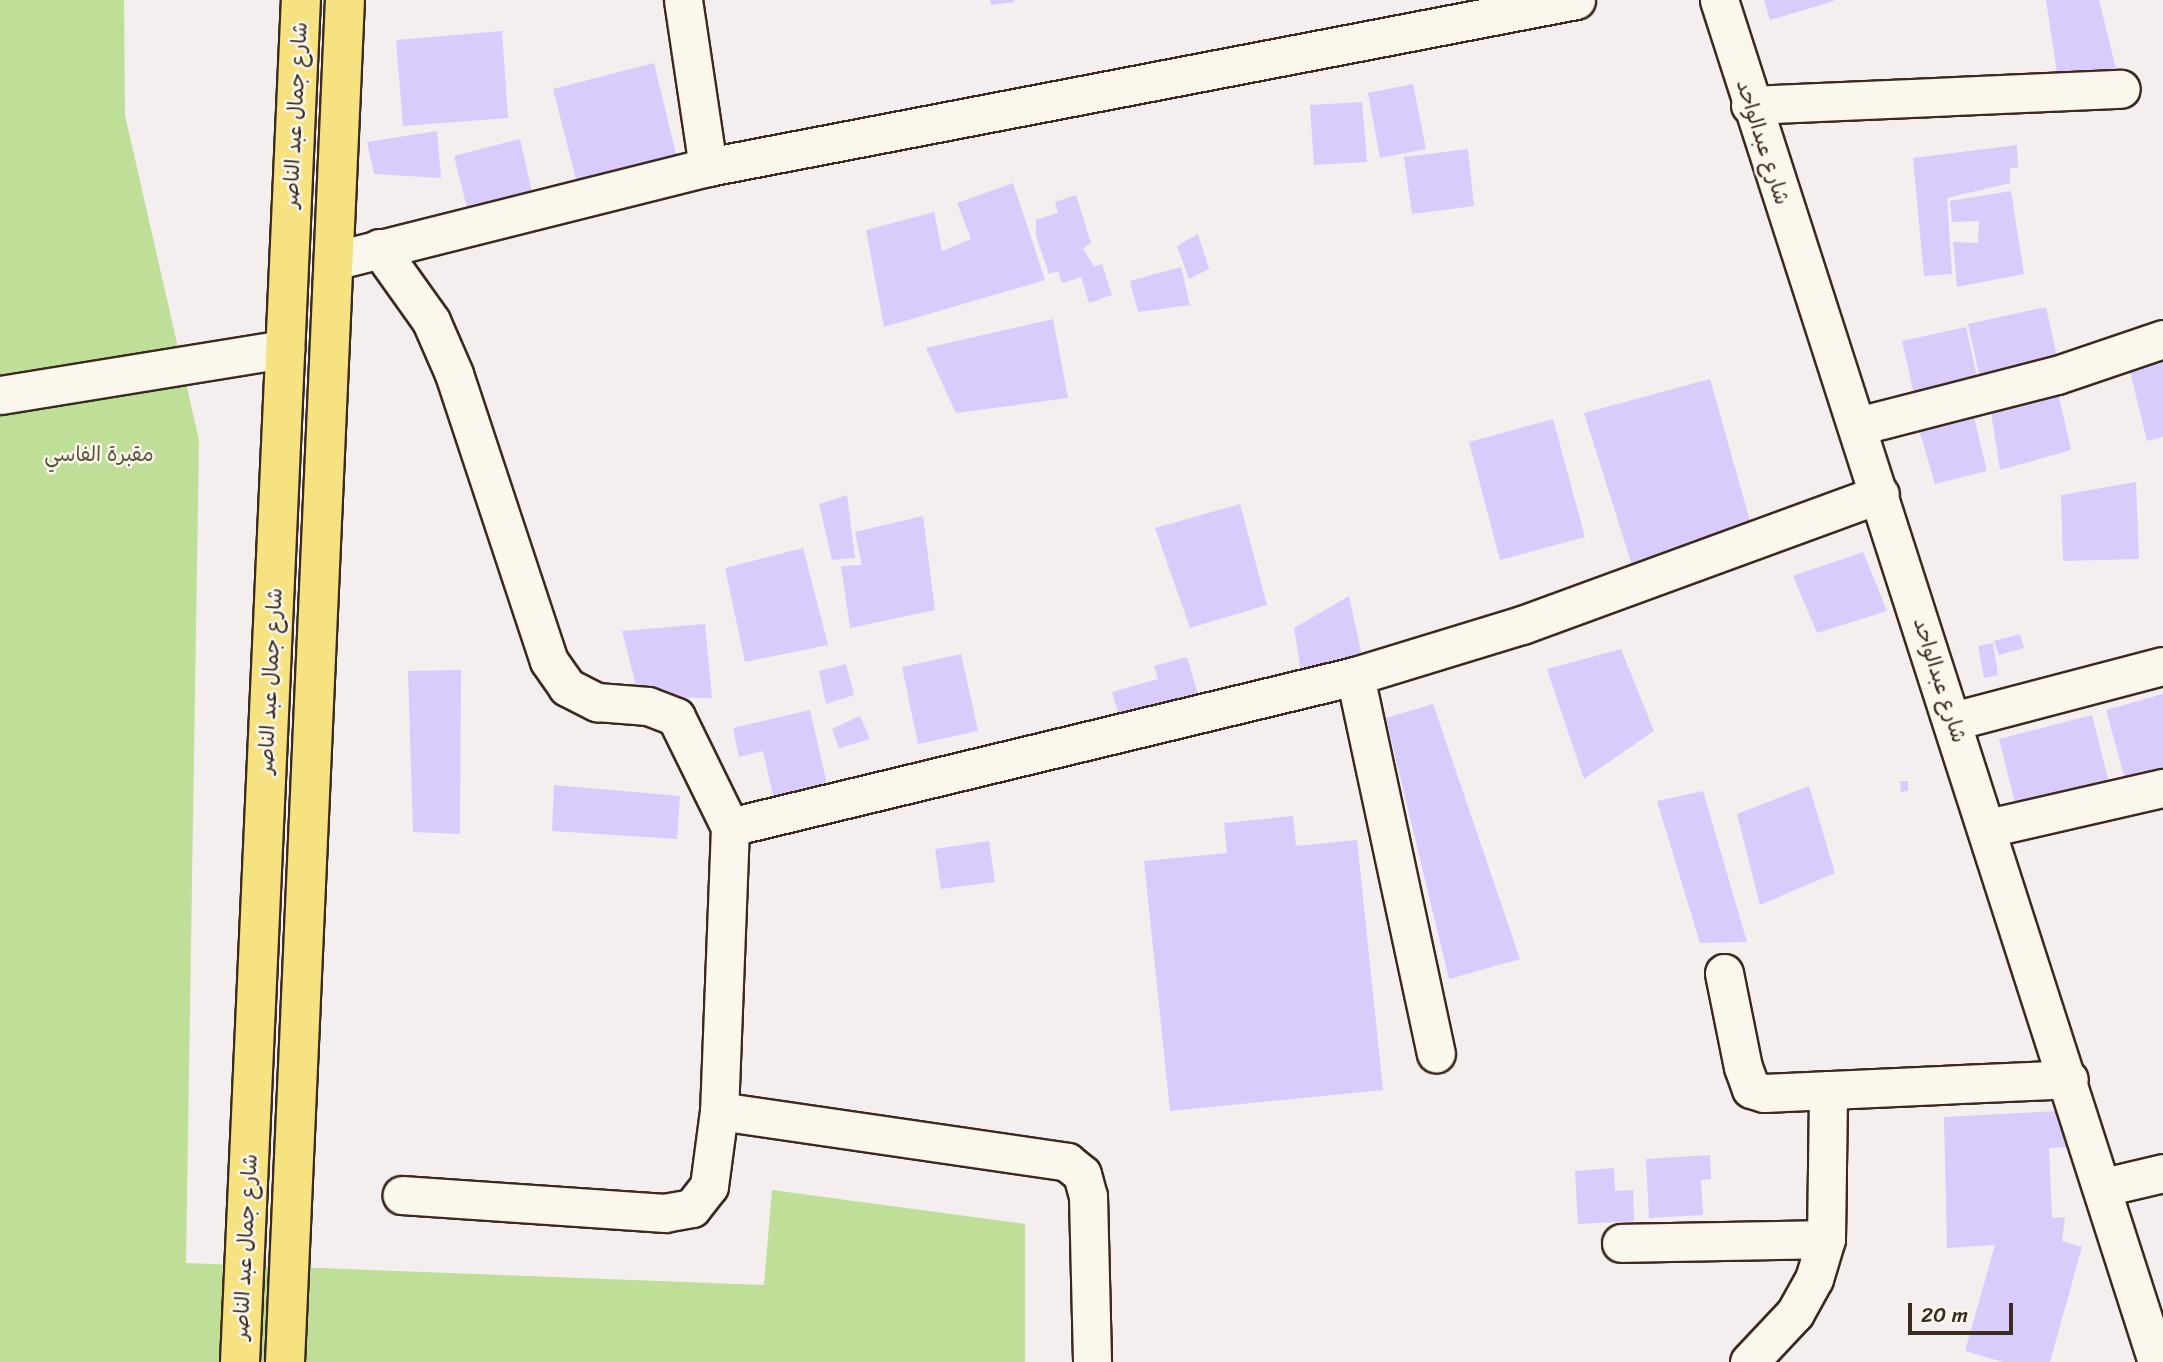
<!DOCTYPE html>
<meta charset="utf-8">
<style>
body{margin:0}
#map{position:relative;width:2163px;height:1362px;overflow:hidden;background:#f4eeef;font-family:Sriracha,"Playpen Sans Arabic",sans-serif}
div>[style]{position:absolute}
.green>*{inset:0;background:#bfdf98}
.building>*{inset:0;background:#dacbfd}
.roads{filter:drop-shadow(2px 0 #3b2a1e) drop-shadow(-2px 0 #3b2a1e) drop-shadow(0 2px #3b2a1e) drop-shadow(0 -2px #3b2a1e)}
.street>*{height:37px;margin:-18.5px;padding:0 18.5px;transform-origin:18.5px;border-radius:18.5px;background:#fbf7ec}
.primary>*{height:38px;margin:-19px;padding:0 19px;transform-origin:19px;border-radius:19px;background:#f7e281}
span{translate:-50% -50%;white-space:nowrap;text-align:center;line-height:1.15;-webkit-text-stroke:5px #fbf7ec;paint-order:stroke}
.street-label{font-size:21px;color:#3b2a1e}
.park-label{font-size:21px;color:#5c573c}
.scale{position:absolute;left:1908px;top:1303px;width:105px;height:32px;box-sizing:border-box;border:4px solid #3b2a1e;border-top:0;padding-left:9px;font-size:21px;line-height:24px;white-space:nowrap;color:#3b2a1e;-webkit-text-stroke:5px #fbf7ec;paint-order:stroke}
</style>
<div id="map">
<div class="green">
<div style="clip-path:polygon(0 0,124px 0,125px 115px,199px 440px,186px 1263px,764px 1285px,772px 1190px,1025px 1224px,1025px 1362px,0 1362px)"></div>
</div>
<div class="building">
<div style="clip-path:polygon(990px 0,1014px 0,1015px 2px,991px 5px)"></div>
<div style="clip-path:polygon(1764px 0,1833px 0,1834px 1px,1770px 20px)"></div>
<div style="clip-path:polygon(2046px 0,2099px 0,2121px 89px,2060px 92px)"></div>
<div style="clip-path:polygon(502px 31px,508px 118px,403px 126px,396px 40px)"></div>
<div style="clip-path:polygon(654px 63px,677px 158px,577px 183px,553px 89px)"></div>
<div style="clip-path:polygon(1413px 84px,1426px 149px,1380px 158px,1368px 93px)"></div>
<div style="clip-path:polygon(1362px 102px,1367px 162px,1314px 165px,1310px 105px)"></div>
<div style="clip-path:polygon(437px 131px,441px 178px,374px 174px,367px 142px)"></div>
<div style="clip-path:polygon(520px 139px,532px 192px,467px 208px,454px 156px)"></div>
<div style="clip-path:polygon(2017px 145px,2018px 168px,2010px 168px,2010px 183px,1947px 198px,1952px 274px,1924px 276px,1913px 158px)"></div>
<div style="clip-path:polygon(1468px 149px,1474px 206px,1412px 214px,1404px 157px)"></div>
<div style="clip-path:polygon(1013px 183px,1045px 280px,884px 327px,866px 230px,934px 212px,942px 251px,971px 239px,957px 203px)"></div>
<div style="clip-path:polygon(2011px 191px,2024px 274px,1957px 287px,1953px 242px,1978px 243px,1979px 221px,1952px 222px,1950px 201px)"></div>
<div style="clip-path:polygon(1076px 195px,1091px 243px,1083px 249px,1094px 266px,1102px 264px,1112px 295px,1089px 303px,1081px 277px,1062px 283px,1058px 271px,1049px 274px,1036px 236px,1036px 220px,1058px 213px,1055px 202px)"></div>
<div style="clip-path:polygon(1198px 234px,1209px 269px,1189px 279px,1177px 246px)"></div>
<div style="clip-path:polygon(1181px 267px,1190px 305px,1138px 312px,1130px 281px)"></div>
<div style="clip-path:polygon(2046px 307px,2059px 366px,1981px 383px,1968px 324px)"></div>
<div style="clip-path:polygon(1053px 319px,1068px 398px,956px 413px,926px 348px)"></div>
<div style="clip-path:polygon(1966px 327px,1979px 386px,1915px 399px,1902px 341px)"></div>
<div style="clip-path:polygon(2163px 350px,2163px 437px,2147px 441px,2127px 359px)"></div>
<div style="clip-path:polygon(1710px 379px,1754px 535px,1636px 578px,1584px 413px)"></div>
<div style="clip-path:polygon(2058px 392px,2071px 450px,2000px 470px,1991px 412px)"></div>
<div style="clip-path:polygon(1973px 413px,1987px 471px,1935px 484px,1917px 423px)"></div>
<div style="clip-path:polygon(1553px 419px,1585px 537px,1500px 560px,1469px 442px)"></div>
<div style="clip-path:polygon(2136px 482px,2139px 559px,2063px 561px,2061px 495px)"></div>
<div style="clip-path:polygon(847px 495px,855px 558px,832px 560px,819px 504px)"></div>
<div style="clip-path:polygon(1240px 504px,1267px 605px,1190px 628px,1155px 528px)"></div>
<div style="clip-path:polygon(923px 516px,935px 610px,850px 628px,841px 566px,862px 565px,855px 532px)"></div>
<div style="clip-path:polygon(803px 548px,828px 645px,745px 662px,725px 568px)"></div>
<div style="clip-path:polygon(1863px 552px,1887px 611px,1817px 633px,1793px 576px)"></div>
<div style="clip-path:polygon(1349px 596px,1362px 656px,1301px 672px,1294px 628px)"></div>
<div style="clip-path:polygon(705px 624px,712px 698px,639px 697px,622px 631px)"></div>
<div style="clip-path:polygon(2020px 634px,2024px 648px,1999px 655px,1994px 641px)"></div>
<div style="clip-path:polygon(1993px 643px,1998px 675px,1984px 678px,1978px 646px)"></div>
<div style="clip-path:polygon(1621px 649px,1654px 731px,1584px 779px,1547px 669px)"></div>
<div style="clip-path:polygon(961px 654px,978px 731px,918px 744px,902px 667px)"></div>
<div style="clip-path:polygon(1187px 657px,1202px 708px,1123px 728px,1112px 692px,1158px 679px,1154px 666px)"></div>
<div style="clip-path:polygon(846px 664px,854px 695px,826px 704px,819px 671px)"></div>
<div style="clip-path:polygon(461px 670px,460px 834px,413px 832px,408px 671px)"></div>
<div style="clip-path:polygon(2163px 694px,2163px 773px,2126px 783px,2106px 710px)"></div>
<div style="clip-path:polygon(1433px 704px,1520px 959px,1449px 979px,1386px 718px)"></div>
<div style="clip-path:polygon(810px 710px,827px 784px,773px 796px,763px 751px,739px 757px,733px 728px)"></div>
<div style="clip-path:polygon(2092px 715px,2110px 787px,2017px 811px,1999px 739px)"></div>
<div style="clip-path:polygon(860px 716px,870px 739px,839px 748px,832px 729px)"></div>
<div style="clip-path:polygon(1900px 781px,1908px 781px,1908px 791px,1901px 792px)"></div>
<div style="clip-path:polygon(554px 785px,680px 796px,677px 839px,552px 831px)"></div>
<div style="clip-path:polygon(1809px 786px,1835px 873px,1760px 905px,1737px 814px)"></div>
<div style="clip-path:polygon(1703px 791px,1747px 942px,1700px 943px,1657px 801px)"></div>
<div style="clip-path:polygon(1293px 816px,1296px 846px,1357px 840px,1383px 1090px,1170px 1111px,1144px 861px,1227px 853px,1224px 823px)"></div>
<div style="clip-path:polygon(989px 841px,995px 882px,941px 889px,935px 849px)"></div>
<div style="clip-path:polygon(2058px 1111px,2069px 1147px,2049px 1148px,2052px 1218px,2065px 1217px,2062px 1241px,2082px 1247px,2050px 1362px,2003px 1362px,1965px 1351px,1995px 1245px,1947px 1248px,1944px 1117px)"></div>
<div style="clip-path:polygon(1710px 1155px,1711px 1179px,1701px 1180px,1703px 1215px,1649px 1218px,1646px 1159px)"></div>
<div style="clip-path:polygon(1614px 1168px,1615px 1191px,1633px 1190px,1634px 1221px,1578px 1224px,1575px 1171px)"></div>
</div>
<div class="roads">
<div class="street">
<div style="left:683px;top:0;width:169px;rotate:81.5deg"></div>
<div style="left:1719px;top:0;width:1431px;rotate:72.17deg"></div>
<div style="left:1750px;top:105px;width:371px;rotate:-2.5deg"></div>
<div style="left:379px;top:248px;width:90px;rotate:54.5deg"></div>
<div style="left:431px;top:321px;width:58px;rotate:66.5deg"></div>
<div style="left:454px;top:374px;width:302px;rotate:71.7deg"></div>
<div style="left:549px;top:661px;width:32px;rotate:55deg"></div>
<div style="left:567px;top:687px;width:34px;rotate:27deg"></div>
<div style="left:597px;top:702px;width:51px;rotate:4.5deg"></div>
<div style="left:648px;top:706px;width:30px;rotate:21deg"></div>
<div style="left:676px;top:717px;width:123px;rotate:63.9deg"></div>
<div style="left:730px;top:827px;width:284px;rotate:92.2deg"></div>
<div style="left:719px;top:1111px;width:76px;rotate:97.6deg"></div>
<div style="left:709px;top:1186px;width:28px;rotate:128deg"></div>
<div style="left:692px;top:1208px;width:27px;rotate:170deg"></div>
<div style="left:665px;top:1213px;width:264px;rotate:-176.1deg"></div>
<div style="left:333px;top:261px;width:387px;rotate:-14.1deg"></div>
<div style="left:708px;top:167px;width:884px;rotate:-10.89deg"></div>
<div style="left:0;top:395px;width:289px;rotate:-9.2deg"></div>
<div style="left:1858px;top:426px;width:205px;rotate:-14.4deg"></div>
<div style="left:2057px;top:375px;width:112px;rotate:-18.8deg"></div>
<div style="left:1355px;top:676px;width:386px;rotate:77.9deg"></div>
<div style="left:1953px;top:721px;width:217px;rotate:-14.7deg"></div>
<div style="left:730px;top:827px;width:643px;rotate:-13.58deg"></div>
<div style="left:1355px;top:676px;width:175px;rotate:-17deg"></div>
<div style="left:1522px;top:625px;width:381px;rotate:-20.1deg"></div>
<div style="left:1988px;top:828px;width:180px;rotate:-12.9deg"></div>
<div style="left:1724px;top:973px;width:96px;rotate:78.6deg"></div>
<div style="left:1743px;top:1067px;width:23px;rotate:70deg"></div>
<div style="left:1751px;top:1089px;width:14px;rotate:17deg"></div>
<div style="left:1764px;top:1093px;width:305px;rotate:-2.6deg"></div>
<div style="left:719px;top:1111px;width:352px;rotate:8.3deg"></div>
<div style="left:1067px;top:1162px;width:19px;rotate:39deg"></div>
<div style="left:1082px;top:1174px;width:23px;rotate:75deg"></div>
<div style="left:1088px;top:1196px;width:166px;rotate:88.6deg"></div>
<div style="left:2104px;top:1187px;width:61px;rotate:-13.3deg"></div>
<div style="left:1621px;top:1243px;width:205px;rotate:-1.1deg"></div>
<div style="left:1749px;top:1362px;width:67px;rotate:-46.8deg"></div>
<div style="left:1795px;top:1313px;width:39px;rotate:-61deg"></div>
<div style="left:1814px;top:1279px;width:42px;rotate:-73.3deg"></div>
<div style="left:1826px;top:1239px;width:149px;rotate:-89.2deg"></div>
</div>
<div class="primary">
<div style="left:240px;top:1362px;width:1363px;rotate:-87.44deg"></div>
<div style="left:285px;top:1362px;width:1363px;rotate:-87.48deg"></div>
</div>
</div>
<div class="street-label">
<span style="left:295px;top:115px;rotate:-87deg">شارع جمال عبد الناصر</span>
<span style="left:1763px;top:142px;rotate:72deg">شارع عبدالواحد</span>
<span style="left:1940px;top:680px;rotate:72deg">شارع عبدالواحد</span>
<span style="left:270px;top:681px;rotate:-87deg">شارع جمال عبد الناصر</span>
<span style="left:245px;top:1247px;rotate:-87deg">شارع جمال عبد الناصر</span>
</div>
<div class="park-label">
<span style="left:99px;top:454px">مقبرة الفاسي</span>
</div>
<div class="scale">20 m</div>
</div>
